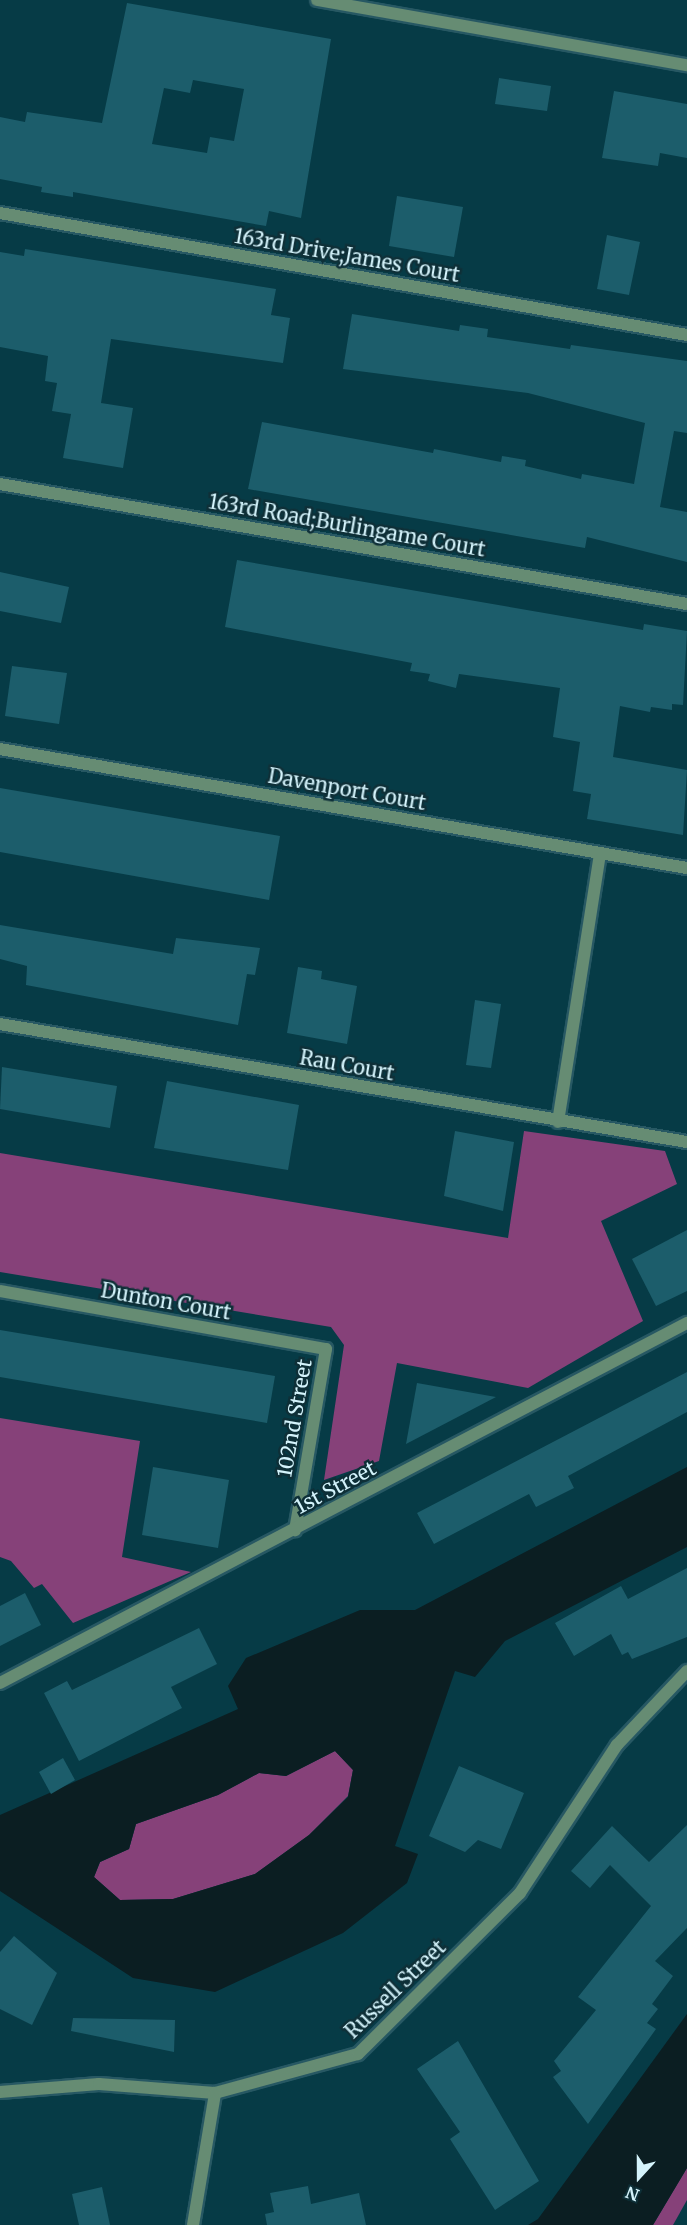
<!DOCTYPE html>
<style>
body{margin:0}
#map{position:relative;width:687px;height:2225px;overflow:hidden;background:#063b46;font-family:Merriweather,serif}
div>[style]{position:absolute}
.green>*{inset:0;background:#864179}
.water>*{inset:0;background:#0b1e22}
.building>*{inset:0;background:#1c5d6b}
.roads{filter:drop-shadow(2px 0 #275863) drop-shadow(-2px 0 #275863) drop-shadow(0 2px #275863) drop-shadow(0 -2px #275863)}
.service>*{height:12px;margin:-6px;padding:0 6px;transform-origin:6px;border-radius:6px;background:#668c73}
.minor>*{height:12px;margin:-6px;padding:0 6px;transform-origin:6px;border-radius:6px;background:#668c73}
span{translate:-50% -50%;white-space:nowrap;text-align:center;line-height:1.15;-webkit-text-stroke:5px #0e2f37;paint-order:stroke}
.street-label{font-size:20px;color:#d4f3fb}
.north{position:absolute;left:609px;top:2147px;width:60px;height:60px;-webkit-text-stroke:4px #0e2f37;paint-order:stroke;rotate:201deg;font-size:16px;font-weight:700;line-height:24px;text-align:center;color:#d4f3fb}
.north::after{content:'';display:block;margin:auto;width:21px;height:27px;background:#d4f3fb;clip-path:polygon(50% 0,100% 100%,50% 72%,0 100%)}
</style>
<div id="map">
<div class="green">
<div style="clip-path:polygon(524px 1131px,665px 1151px,677px 1184px,601px 1221px,643px 1321px,528px 1388px,397px 1363px,379px 1461px,324px 1480px,344px 1345px,331px 1327px,0 1272px,0 1153px,508px 1238px)"></div>
<div style="clip-path:polygon(0 1418px,140px 1441px,122px 1557px,191px 1572px,73px 1623px,42px 1584px,34px 1588px,11px 1561px,0 1557px)"></div>
<div style="clip-path:polygon(335px 1751px,353px 1770px,348px 1796px,309px 1835px,255px 1874px,173px 1899px,120px 1900px,94px 1877px,100px 1862px,129px 1849px,136px 1824px,218px 1795px,259px 1773px,286px 1776px)"></div>
<div style="clip-path:polygon(687px 2168px,687px 2200px,673px 2225px,653px 2225px)"></div>
</div>
<div class="water">
<div style="clip-path:polygon(evenodd,687px 1467px,687px 1547px,505px 1641px,475px 1677px,455px 1671px,395px 1846px,418px 1854px,407px 1883px,343px 1933px,215px 1992px,133px 1978px,0 1891px,0 1815px,238px 1709px,228px 1686px,246px 1658px,360px 1610px,415px 1610px,687px 1467px,335px 1751px,353px 1770px,348px 1797px,309px 1835px,255px 1874px,173px 1899px,120px 1900px,94px 1877px,100px 1862px,129px 1849px,136px 1824px,218px 1795px,259px 1773px,286px 1776px,335px 1751px)"></div>
<div style="clip-path:polygon(687px 2014px,687px 2168px,653px 2225px,528px 2225px,538px 2219px)"></div>
</div>
<div class="building">
<div style="clip-path:polygon(evenodd,127px 3px,331px 39px,301px 218px,269px 211px,266px 226px,73px 192px,73px 197px,41px 192px,42px 187px,0 179px,0 117px,25px 122px,27px 112px,102px 123px,127px 3px,193px 80px,244px 89px,234px 141px,210px 137px,207px 153px,152px 144px,164px 88px,190px 93px,193px 80px)"></div>
<div style="clip-path:polygon(499px 78px,551px 86px,547px 111px,495px 104px)"></div>
<div style="clip-path:polygon(614px 91px,687px 104px,687px 158px,660px 153px,658px 166px,602px 158px)"></div>
<div style="clip-path:polygon(397px 196px,463px 207px,454px 257px,389px 246px)"></div>
<div style="clip-path:polygon(607px 235px,640px 242px,629px 295px,597px 289px)"></div>
<div style="clip-path:polygon(25px 249px,276px 289px,271px 315px,290px 318px,283px 363px,111px 339px,101px 403px,133px 408px,123px 468px,63px 458px,71px 414px,52px 411px,57px 383px,45px 381px,48px 356px,0 347px,0 252px,24px 256px)"></div>
<div style="clip-path:polygon(352px 314px,459px 331px,460px 325px,488px 329px,487px 337px,570px 349px,571px 345px,687px 361px,687px 433px,674px 431px,660px 507px,687px 512px,687px 562px,587px 537px,585px 548px,248px 489px,262px 422px,433px 453px,434px 449px,501px 462px,502px 456px,526px 460px,525px 466px,581px 479px,582px 474px,634px 484px,645px 423px,528px 393px,343px 369px)"></div>
<div style="clip-path:polygon(237px 560px,643px 630px,644px 624px,687px 631px,683px 705px,672px 704px,672px 710px,651px 707px,650px 712px,620px 706px,613px 757px,687px 770px,683px 835px,587px 819px,591px 794px,573px 791px,580px 742px,553px 737px,560px 688px,459px 674px,456px 688px,428px 681px,430px 674px,410px 671px,412px 663px,225px 627px)"></div>
<div style="clip-path:polygon(0 572px,69px 587px,61px 623px,0 611px)"></div>
<div style="clip-path:polygon(12px 666px,67px 673px,59px 724px,5px 716px)"></div>
<div style="clip-path:polygon(0 788px,280px 836px,269px 900px,0 852px)"></div>
<div style="clip-path:polygon(0 925px,173px 954px,176px 938px,260px 948px,255px 975px,247px 974px,238px 1025px,26px 985px,27px 966px,0 959px)"></div>
<div style="clip-path:polygon(298px 967px,322px 971px,321px 979px,357px 986px,347px 1044px,287px 1033px)"></div>
<div style="clip-path:polygon(475px 1000px,501px 1004px,491px 1068px,466px 1065px)"></div>
<div style="clip-path:polygon(2px 1067px,117px 1086px,110px 1128px,0 1109px)"></div>
<div style="clip-path:polygon(167px 1081px,299px 1105px,288px 1170px,154px 1148px)"></div>
<div style="clip-path:polygon(455px 1131px,514px 1142px,503px 1211px,444px 1196px)"></div>
<div style="clip-path:polygon(687px 1230px,687px 1291px,656px 1306px,632px 1259px)"></div>
<div style="clip-path:polygon(0 1330px,275px 1376px,267px 1423px,0 1377px)"></div>
<div style="clip-path:polygon(687px 1372px,687px 1412px,568px 1476px,574px 1488px,536px 1507px,529px 1494px,434px 1544px,417px 1513px)"></div>
<div style="clip-path:polygon(417px 1383px,496px 1397px,406px 1444px)"></div>
<div style="clip-path:polygon(153px 1467px,229px 1480px,218px 1548px,142px 1535px)"></div>
<div style="clip-path:polygon(687px 1568px,687px 1637px,632px 1659px,628px 1652px,622px 1655px,611px 1634px,574px 1656px,555px 1623px,621px 1586px,628px 1599px)"></div>
<div style="clip-path:polygon(25px 1593px,41px 1625px,0 1646px,0 1606px)"></div>
<div style="clip-path:polygon(199px 1628px,217px 1664px,171px 1687px,182px 1708px,79px 1761px,44px 1693px,67px 1681px,72px 1690px)"></div>
<div style="clip-path:polygon(63px 1758px,75px 1780px,51px 1794px,39px 1772px)"></div>
<div style="clip-path:polygon(459px 1766px,524px 1793px,501px 1849px,478px 1840px,465px 1852px,429px 1836px)"></div>
<div style="clip-path:polygon(687px 1825px,687px 1928px,655px 1961px,673px 1976px,652px 2004px,658px 2009px,647px 2023px,656px 2029px,588px 2124px,553px 2077px,561px 2071px,554px 2061px,596px 2010px,578px 1997px,651px 1906px,610px 1865px,590px 1888px,571px 1871px,612px 1826px,649px 1862px)"></div>
<div style="clip-path:polygon(14px 1936px,57px 1973px,32px 2025px,0 2009px,0 1952px)"></div>
<div style="clip-path:polygon(73px 2018px,175px 2020px,174px 2052px,71px 2031px)"></div>
<div style="clip-path:polygon(458px 2041px,539px 2181px,495px 2210px,450px 2139px,460px 2132px,417px 2069px)"></div>
<div style="clip-path:polygon(308px 2186px,311px 2204px,359px 2193px,366px 2225px,267px 2225px,265px 2214px,274px 2212px,270px 2193px)"></div>
<div style="clip-path:polygon(102px 2187px,110px 2225px,79px 2225px,72px 2194px)"></div>
</div>
<div class="roads">
<div class="service">
<div style="left:558px;top:1122px;width:272px;rotate:-81.1deg"></div>
</div>
<div class="minor">
<div style="left:317px;top:0;width:376px;rotate:10deg"></div>
<div style="left:0;top:213px;width:698px;rotate:10.07deg"></div>
<div style="left:0;top:484px;width:697px;rotate:9.91deg"></div>
<div style="left:0;top:749px;width:697px;rotate:9.83deg"></div>
<div style="left:0;top:1024px;width:697px;rotate:9.75deg"></div>
<div style="left:0;top:1291px;width:331px;rotate:10.1deg"></div>
<div style="left:326px;top:1349px;width:184px;rotate:99.7deg"></div>
<div style="left:0;top:1683px;width:776px;rotate:-27.66deg"></div>
<div style="left:0;top:2092px;width:99px;rotate:-4.6deg"></div>
<div style="left:99px;top:2084px;width:116px;rotate:4.4deg"></div>
<div style="left:215px;top:2093px;width:148px;rotate:-15.3deg"></div>
<div style="left:358px;top:2054px;width:228px;rotate:-44.8deg"></div>
<div style="left:520px;top:1893px;width:177px;rotate:-56.8deg"></div>
<div style="left:617px;top:1745px;width:102px;rotate:-46.6deg"></div>
<div style="left:193px;top:2225px;width:134px;rotate:-80.5deg"></div>
</div>
</div>
<div class="street-label">
<span style="left:347px;top:255px;rotate:10deg">163rd Drive;James Court</span>
<span style="left:347px;top:525px;rotate:10deg">163rd Road;Burlingame Court</span>
<span style="left:347px;top:789px;rotate:10deg">Davenport Court</span>
<span style="left:347px;top:1065px;rotate:10deg">Rau Court</span>
<span style="left:166px;top:1301px;rotate:10deg">Dunton Court</span>
<span style="left:294px;top:1418px;rotate:-80deg">102nd Street</span>
<span style="left:335px;top:1487px;rotate:-28deg">1st Street</span>
<span style="left:395px;top:1989px;rotate:-44deg">Russell Street</span>
</div>
<div class="north">N</div>
</div>
